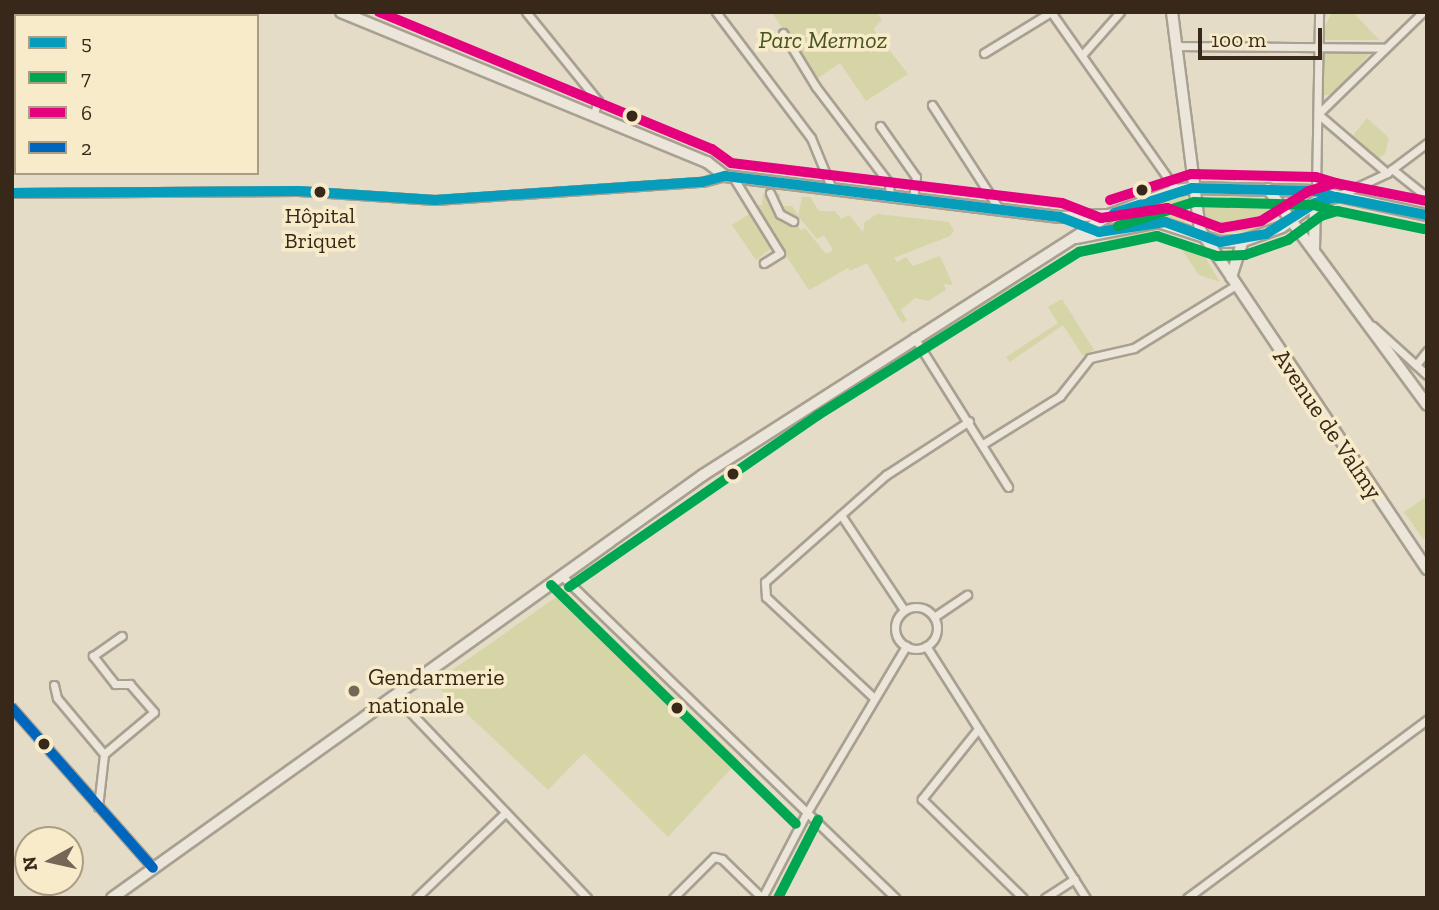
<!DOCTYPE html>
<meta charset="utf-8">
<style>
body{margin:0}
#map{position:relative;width:1439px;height:910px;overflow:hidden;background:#e4dcc7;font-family:"Zilla Slab",serif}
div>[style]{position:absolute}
.green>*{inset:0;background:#d5d5a8}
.roads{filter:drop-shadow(2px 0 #a8a091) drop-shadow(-2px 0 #a8a091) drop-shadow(0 2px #a8a091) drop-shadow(0 -2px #a8a091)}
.minor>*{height:7px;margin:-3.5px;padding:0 3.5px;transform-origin:3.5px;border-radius:3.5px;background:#ece6da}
.minor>.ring{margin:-3.5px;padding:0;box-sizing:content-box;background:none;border:7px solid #ece6da;border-radius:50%}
.secondary>*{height:10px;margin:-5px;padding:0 5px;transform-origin:5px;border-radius:5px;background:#ece6da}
.bus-1>*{height:10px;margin:-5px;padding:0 5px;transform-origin:5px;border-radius:5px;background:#069cbc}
.bus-2>*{height:10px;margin:-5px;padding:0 5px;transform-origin:5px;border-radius:5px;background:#00a651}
.bus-3>*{height:10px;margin:-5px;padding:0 5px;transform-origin:5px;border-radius:5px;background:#e5007d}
.bus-4>*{height:10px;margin:-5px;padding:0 5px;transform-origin:5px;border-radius:5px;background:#0065bd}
.dots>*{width:19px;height:19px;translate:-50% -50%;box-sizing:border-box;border:4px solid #f8ebca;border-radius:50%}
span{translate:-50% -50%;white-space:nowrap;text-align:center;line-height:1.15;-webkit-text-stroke:7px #f8ebca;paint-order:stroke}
.bus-label{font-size:22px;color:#37281a}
.park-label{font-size:24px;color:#48551e;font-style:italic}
.street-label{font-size:24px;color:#37281a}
.poi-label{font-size:24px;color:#37281a}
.left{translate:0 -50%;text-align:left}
.frame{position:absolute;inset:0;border:14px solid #37281a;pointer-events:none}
.legend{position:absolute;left:14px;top:14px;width:245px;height:161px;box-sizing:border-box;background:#f8ebca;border:2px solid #ab9d84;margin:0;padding:9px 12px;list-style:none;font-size:21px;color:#37281a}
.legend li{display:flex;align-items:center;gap:14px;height:35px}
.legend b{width:35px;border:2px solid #ab9d84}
.north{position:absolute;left:14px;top:826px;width:70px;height:70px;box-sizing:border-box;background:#f8ebca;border:2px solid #ab9d84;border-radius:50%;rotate:262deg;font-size:19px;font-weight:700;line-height:28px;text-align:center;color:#37281a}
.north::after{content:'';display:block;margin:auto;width:24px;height:32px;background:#746757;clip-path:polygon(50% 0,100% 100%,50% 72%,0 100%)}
.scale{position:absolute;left:1198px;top:28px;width:124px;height:32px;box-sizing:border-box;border:4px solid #37281a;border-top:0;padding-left:9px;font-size:21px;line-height:24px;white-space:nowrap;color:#37281a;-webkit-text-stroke:5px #f8ebca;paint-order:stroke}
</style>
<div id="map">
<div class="green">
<div style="clip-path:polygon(772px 12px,877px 12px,882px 20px,873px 29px,908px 74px,866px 101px,840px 63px,815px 80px)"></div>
<div style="clip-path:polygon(1332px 12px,1353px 12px,1379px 40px,1326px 40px,1322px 32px)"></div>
<div style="clip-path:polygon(1373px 50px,1333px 95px,1324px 95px,1323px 52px)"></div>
<div style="clip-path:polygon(1367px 118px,1389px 138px,1385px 153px,1377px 160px,1351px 138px)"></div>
<div style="clip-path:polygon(763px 193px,781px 194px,776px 206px,792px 206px,798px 215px,792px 219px,795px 224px,801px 230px,805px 228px,826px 254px,833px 250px,824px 235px,817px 239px,798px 216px,802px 197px,810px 197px,819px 211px,835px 211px,841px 219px,849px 215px,863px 232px,865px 222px,877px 214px,949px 222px,954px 231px,950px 236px,894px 258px,897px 262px,906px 257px,913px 266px,940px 256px,953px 285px,944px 284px,946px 290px,928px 301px,915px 298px,901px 310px,907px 320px,902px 323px,867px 263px,850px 271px,848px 268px,809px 290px,752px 205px,762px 205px)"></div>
<div style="clip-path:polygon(1174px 195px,1186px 195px,1189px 215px,1184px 223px,1160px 215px,1103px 225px)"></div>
<div style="clip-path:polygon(1224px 196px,1264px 198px,1272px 202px,1275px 216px,1267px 226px,1252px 232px,1215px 233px,1202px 220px,1202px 212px,1208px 200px)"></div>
<div style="clip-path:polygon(749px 214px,771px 249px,756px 260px,732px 225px)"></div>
<div style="clip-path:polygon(1156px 230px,1200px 249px,1220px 282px,1199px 275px,1180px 247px,1165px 237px,1109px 242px,1107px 239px)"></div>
<div style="clip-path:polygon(1032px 272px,1037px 279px,929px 346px,924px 339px)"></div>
<div style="clip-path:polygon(1062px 299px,1094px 350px,1083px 356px,1063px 325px,1010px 362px,1006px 357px,1058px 323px,1048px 307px)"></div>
<div style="clip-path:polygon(1427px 496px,1427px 536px,1423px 539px,1404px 512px)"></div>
<div style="clip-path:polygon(565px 591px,739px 760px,668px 837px,584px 753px,548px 790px,434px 683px)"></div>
</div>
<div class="roads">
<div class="minor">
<div style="left:526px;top:12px;width:114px;rotate:51deg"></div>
<div style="left:598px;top:101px;width:16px;rotate:108deg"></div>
<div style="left:716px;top:12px;width:158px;rotate:53deg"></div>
<div style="left:811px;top:138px;width:55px;rotate:67.6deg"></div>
<div style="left:1051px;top:12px;width:218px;rotate:54.9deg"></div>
<div style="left:783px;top:33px;width:63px;rotate:58.6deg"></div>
<div style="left:816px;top:87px;width:121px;rotate:52.8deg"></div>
<div style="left:889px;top:183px;width:13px;rotate:86deg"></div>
<div style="left:1176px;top:46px;width:209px;rotate:0.5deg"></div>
<div style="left:984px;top:53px;width:79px;rotate:-31.5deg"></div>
<div style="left:1083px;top:54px;width:56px;rotate:-48.6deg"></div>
<div style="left:932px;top:105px;width:124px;rotate:57.2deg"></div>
<div style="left:1318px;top:114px;width:146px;rotate:-44.2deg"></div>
<div style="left:1318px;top:114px;width:91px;rotate:40.5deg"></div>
<div style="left:880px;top:126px;width:62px;rotate:54.8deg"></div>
<div style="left:916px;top:177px;width:22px;rotate:98deg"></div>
<div style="left:1392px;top:169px;width:45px;rotate:38.7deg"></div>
<div style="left:733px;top:177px;width:89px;rotate:58.3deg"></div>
<div style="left:780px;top:253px;width:19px;rotate:148deg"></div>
<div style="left:1316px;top:191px;width:179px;rotate:-89deg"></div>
<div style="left:12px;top:193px;width:286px;rotate:-0.4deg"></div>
<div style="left:298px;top:191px;width:137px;rotate:3.8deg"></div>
<div style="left:435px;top:200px;width:268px;rotate:-3.9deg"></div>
<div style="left:702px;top:182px;width:24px;rotate:-15deg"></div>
<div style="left:770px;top:193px;width:23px;rotate:65deg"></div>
<div style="left:780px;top:214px;width:15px;rotate:28deg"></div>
<div style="left:1338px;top:196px;width:54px;rotate:-25.1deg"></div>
<div style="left:1387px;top:173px;width:50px;rotate:-36.9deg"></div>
<div style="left:1373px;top:326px;width:73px;rotate:42.2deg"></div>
<div style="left:914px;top:337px;width:177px;rotate:57.9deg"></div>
<div style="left:1416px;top:365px;width:18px;rotate:-52deg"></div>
<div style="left:983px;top:444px;width:91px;rotate:-31.9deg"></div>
<div style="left:1060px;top:396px;width:48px;rotate:-51.7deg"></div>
<div style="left:1090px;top:358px;width:45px;rotate:-12.8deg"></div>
<div style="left:1134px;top:348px;width:120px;rotate:-31.7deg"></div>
<div style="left:841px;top:515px;width:114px;rotate:56.4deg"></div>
<div style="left:561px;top:575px;width:465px;rotate:44deg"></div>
<div class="ring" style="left:895px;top:607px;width:35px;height:35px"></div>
<div style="left:934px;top:617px;width:40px;rotate:-34deg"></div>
<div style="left:926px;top:646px;width:299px;rotate:57.6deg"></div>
<div style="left:54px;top:685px;width:13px;rotate:77deg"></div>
<div style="left:57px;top:698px;width:73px;rotate:50deg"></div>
<div style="left:394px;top:695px;width:280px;rotate:46.4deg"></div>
<div style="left:874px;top:698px;width:148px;rotate:-136.9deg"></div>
<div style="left:766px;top:597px;width:15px;rotate:-94deg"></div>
<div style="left:765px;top:582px;width:162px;rotate:-41.5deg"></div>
<div style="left:886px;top:475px;width:99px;rotate:-33deg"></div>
<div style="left:12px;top:708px;width:213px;rotate:48.6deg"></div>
<div style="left:978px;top:729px;width:90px;rotate:128.7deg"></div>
<div style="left:922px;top:799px;width:141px;rotate:44.4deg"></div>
<div style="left:98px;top:807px;width:53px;rotate:-83.5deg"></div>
<div style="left:104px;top:754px;width:65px;rotate:-40deg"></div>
<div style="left:154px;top:712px;width:37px;rotate:-131deg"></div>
<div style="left:130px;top:684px;width:15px;rotate:180deg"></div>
<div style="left:115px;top:684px;width:36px;rotate:-128deg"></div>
<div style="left:93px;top:656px;width:35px;rotate:-35deg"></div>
<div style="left:416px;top:898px;width:124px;rotate:-43.7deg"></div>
<div style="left:673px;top:898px;width:58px;rotate:-45deg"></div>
<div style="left:714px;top:857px;width:8px;rotate:14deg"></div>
<div style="left:722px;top:859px;width:56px;rotate:44.3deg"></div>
<div style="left:762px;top:898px;width:95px;rotate:-62.4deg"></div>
<div style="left:806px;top:814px;width:196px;rotate:-59.2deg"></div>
<div style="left:1045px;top:898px;width:35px;rotate:-33deg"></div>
<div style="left:1187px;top:898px;width:299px;rotate:-36.6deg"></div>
</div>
<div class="secondary">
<div style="left:341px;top:12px;width:396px;rotate:22.3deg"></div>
<div style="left:707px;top:162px;width:23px;rotate:38deg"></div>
<div style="left:725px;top:176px;width:337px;rotate:7deg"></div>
<div style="left:1060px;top:217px;width:45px;rotate:-2.5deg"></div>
<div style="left:1172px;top:12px;width:220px;rotate:82.7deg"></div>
<div style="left:1200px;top:230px;width:408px;rotate:56.2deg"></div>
<div style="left:1268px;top:189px;width:268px;rotate:53.6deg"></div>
<div style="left:1076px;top:238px;width:84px;rotate:-11deg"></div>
<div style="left:1158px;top:222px;width:65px;rotate:17.9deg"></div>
<div style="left:1220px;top:242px;width:23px;rotate:-2deg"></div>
<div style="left:1243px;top:241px;width:41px;rotate:-19.7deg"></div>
<div style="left:1282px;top:227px;width:41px;rotate:-36deg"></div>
<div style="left:1315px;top:203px;width:21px;rotate:-17deg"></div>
<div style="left:1314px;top:249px;width:47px;rotate:-88.8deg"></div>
<div style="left:1231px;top:277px;width:38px;rotate:-72deg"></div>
<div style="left:112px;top:898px;width:727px;rotate:-35.59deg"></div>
<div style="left:703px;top:475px;width:482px;rotate:-32.6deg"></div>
<div style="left:1109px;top:215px;width:72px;rotate:-20.5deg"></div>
<div style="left:1176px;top:190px;width:16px;rotate:-7deg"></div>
<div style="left:1192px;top:188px;width:124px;rotate:1.4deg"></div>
<div style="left:1316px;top:191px;width:114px;rotate:12.2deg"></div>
</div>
</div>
<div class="bus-1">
<div style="left:12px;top:193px;width:286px;rotate:-0.4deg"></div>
<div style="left:298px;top:191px;width:137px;rotate:3.8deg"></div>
<div style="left:435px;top:200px;width:268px;rotate:-3.9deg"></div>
<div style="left:702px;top:182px;width:24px;rotate:-15deg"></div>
<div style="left:725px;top:176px;width:337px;rotate:7deg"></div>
<div style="left:1060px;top:217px;width:42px;rotate:21deg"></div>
<div style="left:1099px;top:232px;width:67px;rotate:-8.6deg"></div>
<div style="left:1165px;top:222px;width:59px;rotate:20deg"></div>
<div style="left:1220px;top:242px;width:47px;rotate:-9.9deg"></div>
<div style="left:1266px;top:234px;width:58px;rotate:-32.3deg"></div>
<div style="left:1315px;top:203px;width:22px;rotate:-16deg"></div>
<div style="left:1336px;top:197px;width:93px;rotate:11.2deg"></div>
<div style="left:1114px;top:213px;width:82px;rotate:-17.8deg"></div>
<div style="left:1192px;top:188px;width:124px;rotate:1.4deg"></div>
<div style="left:1316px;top:191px;width:23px;rotate:18deg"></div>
</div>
<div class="bus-2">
<div style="left:1118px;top:226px;width:80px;rotate:-17.5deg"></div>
<div style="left:1194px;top:202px;width:120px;rotate:1.4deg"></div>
<div style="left:1314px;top:205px;width:21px;rotate:17deg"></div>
<div style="left:551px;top:585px;width:342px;rotate:44.3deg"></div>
<div style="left:569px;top:587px;width:303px;rotate:-34.6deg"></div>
<div style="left:818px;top:415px;width:308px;rotate:-32deg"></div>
<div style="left:1079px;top:252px;width:80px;rotate:-11.6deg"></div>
<div style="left:1157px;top:236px;width:63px;rotate:18.4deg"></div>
<div style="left:1217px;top:256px;width:28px;rotate:-2deg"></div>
<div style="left:1245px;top:255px;width:46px;rotate:-19.2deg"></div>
<div style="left:1288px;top:240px;width:41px;rotate:-36deg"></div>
<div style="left:1321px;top:216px;width:17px;rotate:-17deg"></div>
<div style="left:1337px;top:211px;width:89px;rotate:11.7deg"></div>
<div style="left:778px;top:898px;width:88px;rotate:-62.9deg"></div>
</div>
<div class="bus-3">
<div style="left:379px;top:12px;width:360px;rotate:22.4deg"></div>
<div style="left:712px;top:149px;width:24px;rotate:36deg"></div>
<div style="left:731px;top:163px;width:333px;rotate:6.9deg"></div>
<div style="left:1062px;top:203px;width:42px;rotate:21deg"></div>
<div style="left:1101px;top:218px;width:67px;rotate:-8.6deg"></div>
<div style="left:1167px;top:208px;width:58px;rotate:20.3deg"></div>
<div style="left:1221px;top:228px;width:41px;rotate:-9.9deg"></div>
<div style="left:1261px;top:221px;width:57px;rotate:-32deg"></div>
<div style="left:1309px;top:191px;width:27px;rotate:-17deg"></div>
<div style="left:1335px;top:183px;width:94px;rotate:11.1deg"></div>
<div style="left:1110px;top:200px;width:85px;rotate:-17.8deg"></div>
<div style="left:1191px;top:174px;width:125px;rotate:1.4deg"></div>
<div style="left:1316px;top:177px;width:27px;rotate:17deg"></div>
</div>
<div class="bus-4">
<div style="left:12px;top:708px;width:213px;rotate:48.6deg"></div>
</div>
<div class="dots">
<div style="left:632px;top:116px;background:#37281a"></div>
<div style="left:1142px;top:190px;background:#37281a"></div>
<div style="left:320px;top:192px;background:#37281a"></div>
<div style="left:733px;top:474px;background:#37281a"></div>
<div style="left:354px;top:691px;background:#746757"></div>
<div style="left:677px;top:708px;background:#37281a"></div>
<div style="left:44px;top:744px;background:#37281a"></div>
</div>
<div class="bus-label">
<span style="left:320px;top:228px">Hôpital<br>Briquet</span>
</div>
<div class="park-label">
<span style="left:823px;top:40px">Parc Mermoz</span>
</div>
<div class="street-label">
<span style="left:1328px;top:424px;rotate:56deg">Avenue de Valmy</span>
</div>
<div class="poi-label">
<span class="left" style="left:368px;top:691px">Gendarmerie<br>nationale</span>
</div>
<div class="frame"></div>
<ul class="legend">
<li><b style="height:9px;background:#069cbc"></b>5</li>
<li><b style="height:9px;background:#00a651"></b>7</li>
<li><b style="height:9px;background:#e5007d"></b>6</li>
<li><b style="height:9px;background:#0065bd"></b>2</li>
</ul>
<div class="north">N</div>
<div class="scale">100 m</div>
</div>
